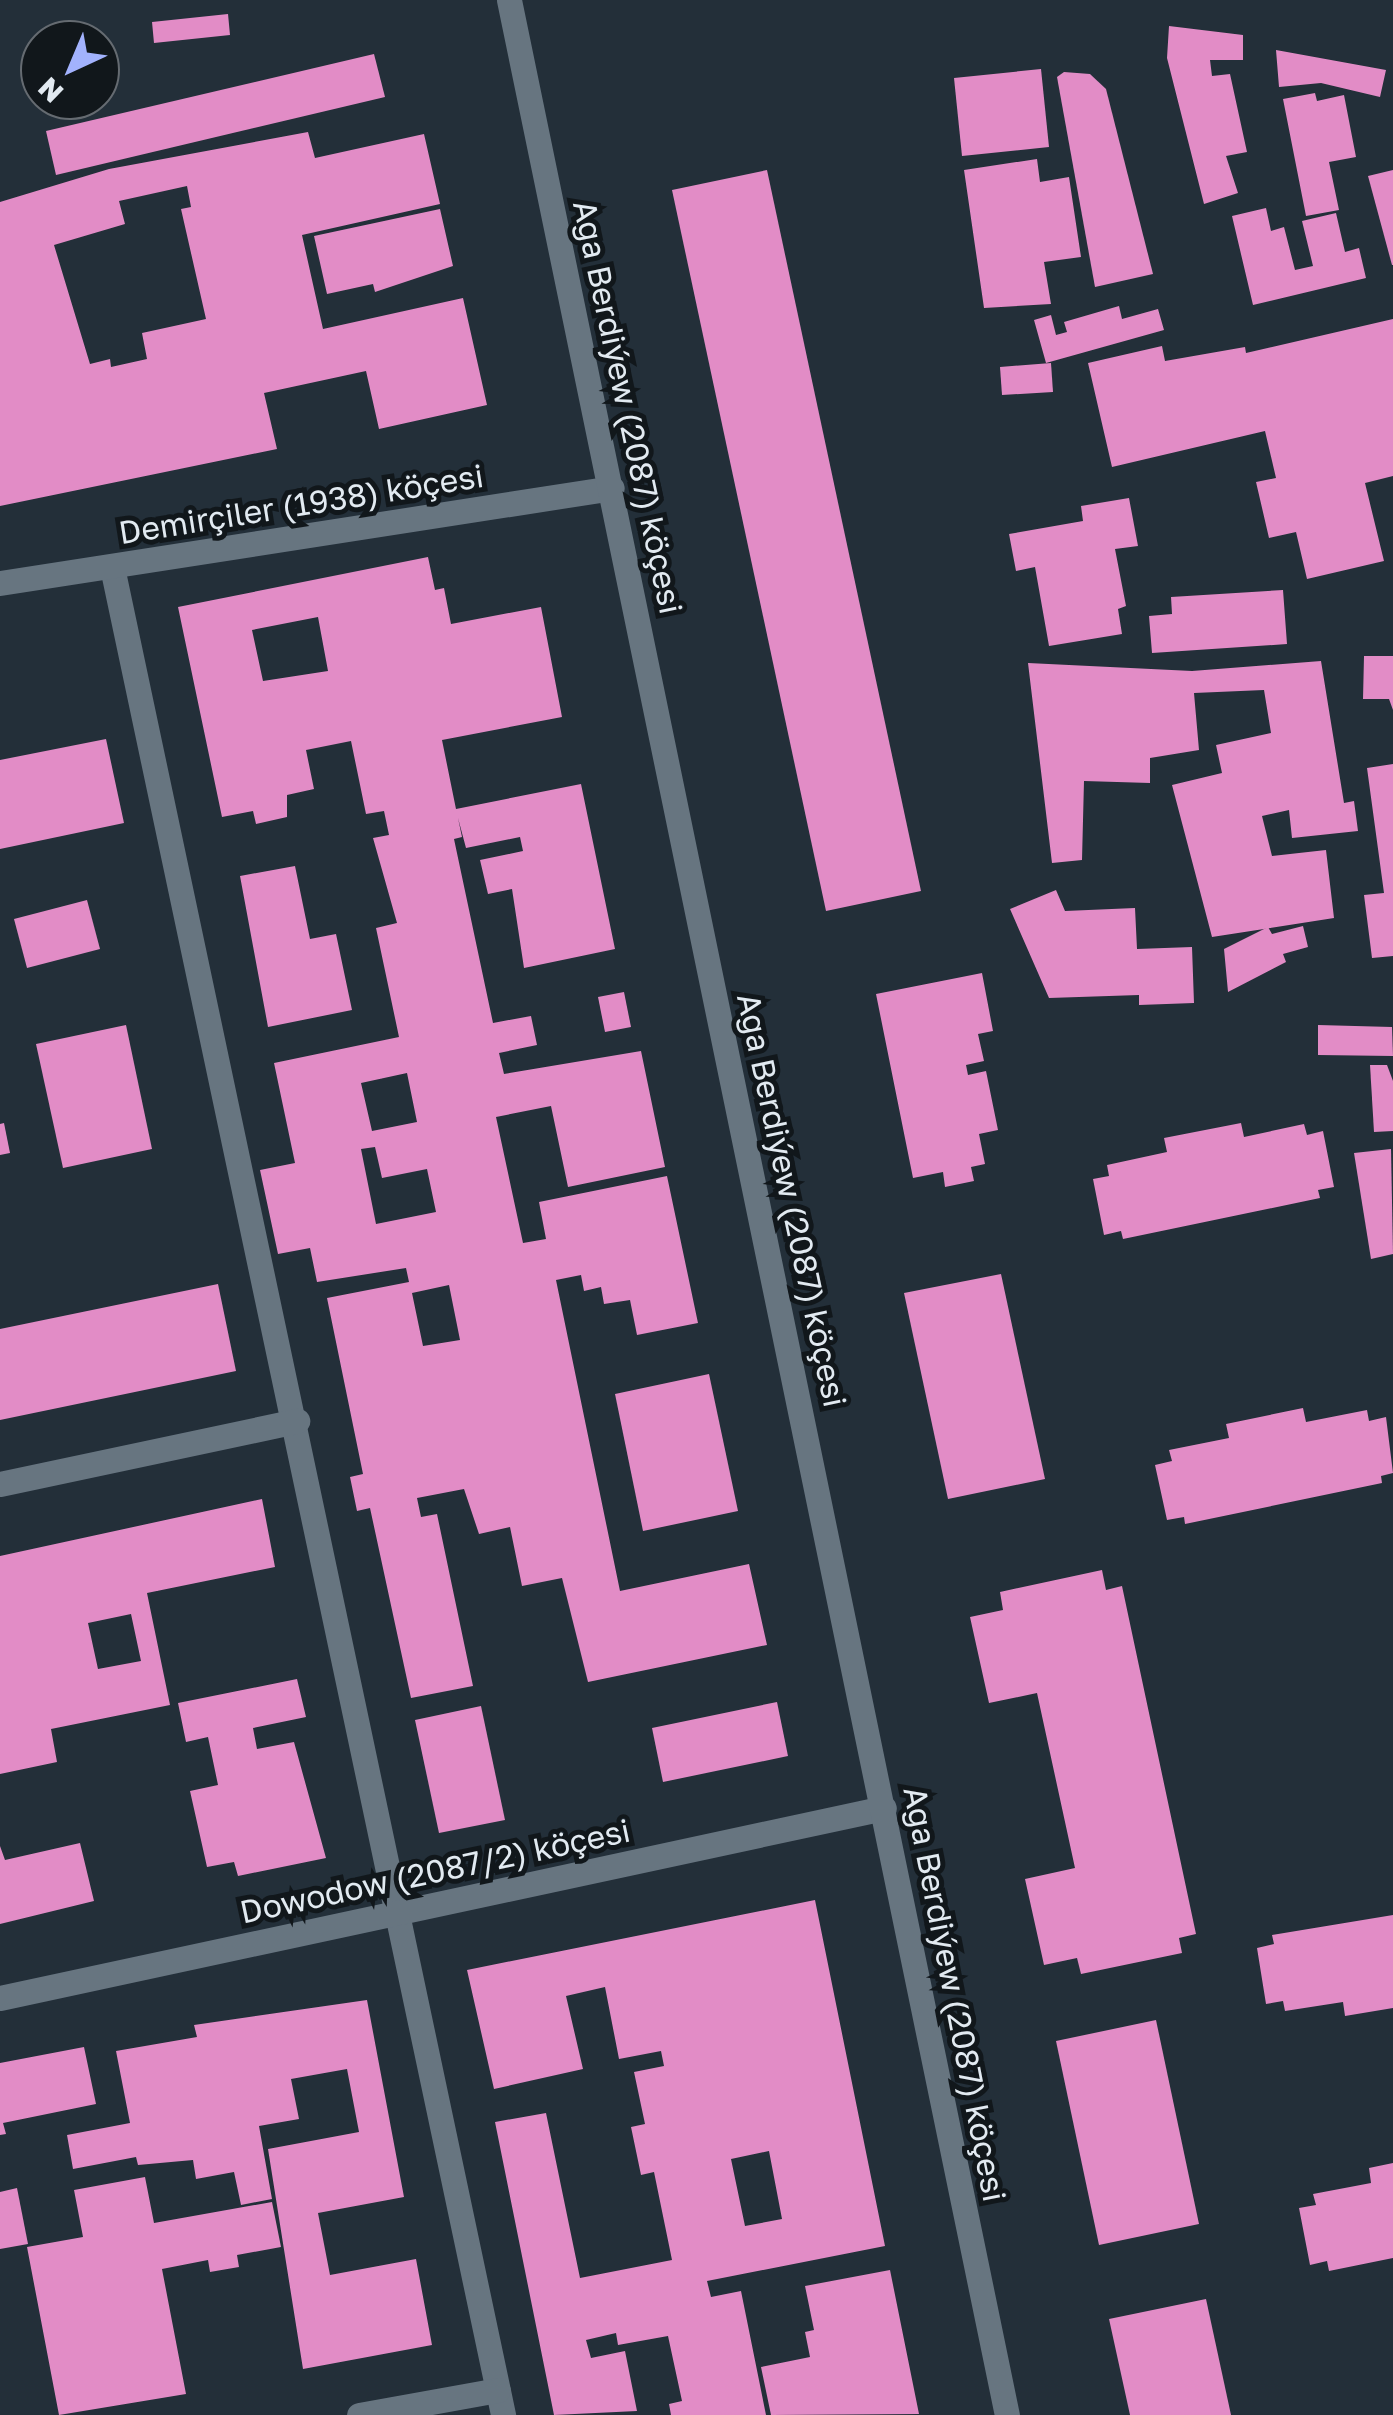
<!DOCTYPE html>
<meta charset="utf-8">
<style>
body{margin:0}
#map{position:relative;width:1393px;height:2415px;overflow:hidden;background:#232f39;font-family:"Golos Text",sans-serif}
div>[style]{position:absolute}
.building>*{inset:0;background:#e28cc6}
.minor>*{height:25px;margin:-12.5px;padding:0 12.5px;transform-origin:12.5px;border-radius:12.5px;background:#677580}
.tertiary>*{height:25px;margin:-12.5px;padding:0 12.5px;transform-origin:12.5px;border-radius:12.5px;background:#677580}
span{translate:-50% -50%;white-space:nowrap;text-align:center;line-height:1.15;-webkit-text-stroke:10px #11171b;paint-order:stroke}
.street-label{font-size:32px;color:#e2eaf1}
.north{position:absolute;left:20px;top:20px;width:100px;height:100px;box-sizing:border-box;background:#11171b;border:2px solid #656b71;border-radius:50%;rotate:224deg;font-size:28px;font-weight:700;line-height:40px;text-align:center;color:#e2eaf1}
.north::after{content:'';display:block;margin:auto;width:35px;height:45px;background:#a2b2fd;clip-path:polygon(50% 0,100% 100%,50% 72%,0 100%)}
</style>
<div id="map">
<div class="building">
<div style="clip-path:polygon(228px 14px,230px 35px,154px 43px,152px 22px)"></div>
<div style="clip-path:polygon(1169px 26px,1243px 35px,1243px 60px,1210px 60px,1212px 76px,1230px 74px,1247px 152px,1226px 156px,1238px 193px,1204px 204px,1167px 58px)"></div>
<div style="clip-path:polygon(1276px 50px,1386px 70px,1380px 97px,1321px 83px,1279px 87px)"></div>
<div style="clip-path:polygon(374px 54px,385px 97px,56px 175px,46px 131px)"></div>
<div style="clip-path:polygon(1041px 69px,1049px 147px,962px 156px,954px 78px)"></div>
<div style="clip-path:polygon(1064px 72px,1090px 74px,1106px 89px,1153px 274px,1095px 287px,1057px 77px)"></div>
<div style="clip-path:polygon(1315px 93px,1317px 101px,1344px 95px,1356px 157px,1329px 162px,1339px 210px,1306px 216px,1283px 99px)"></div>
<div style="clip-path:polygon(evenodd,308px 132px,315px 158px,424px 134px,440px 204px,302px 235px,323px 329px,463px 298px,487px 405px,379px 429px,366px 371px,264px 393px,277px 449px,0 506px,0 202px,109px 169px,308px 132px,187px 186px,191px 207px,181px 209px,206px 319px,142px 333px,147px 359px,111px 367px,110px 359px,90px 364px,54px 245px,125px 224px,119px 201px,187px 186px)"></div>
<div style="clip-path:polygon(1037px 159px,1040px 182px,1069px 177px,1081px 257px,1044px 262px,1051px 304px,984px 308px,964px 170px)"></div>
<div style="clip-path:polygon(767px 170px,921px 891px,826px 911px,672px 190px)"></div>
<div style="clip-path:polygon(1393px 170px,1393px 265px,1392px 265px,1368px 176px)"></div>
<div style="clip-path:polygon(1266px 208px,1271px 231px,1284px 227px,1295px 270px,1313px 266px,1302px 221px,1336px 213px,1345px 252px,1359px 248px,1366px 278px,1253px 305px,1232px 216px)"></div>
<div style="clip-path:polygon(440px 209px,453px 266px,375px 292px,373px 284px,327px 294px,314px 236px)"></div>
<div style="clip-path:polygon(1119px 306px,1122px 319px,1158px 309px,1164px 330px,1046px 363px,1034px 320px,1051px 315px,1056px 335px,1067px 332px,1064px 322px)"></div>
<div style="clip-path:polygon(1393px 319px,1393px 476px,1365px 483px,1384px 561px,1307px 579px,1296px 532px,1269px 538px,1256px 482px,1276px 478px,1265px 431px,1112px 467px,1088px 363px,1162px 346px,1165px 361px,1245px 347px,1246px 353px)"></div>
<div style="clip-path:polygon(1051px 363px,1053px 392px,1002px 395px,1000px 367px)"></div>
<div style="clip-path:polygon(1129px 498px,1138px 546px,1115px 549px,1126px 606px,1118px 609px,1122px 634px,1049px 646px,1035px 567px,1016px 571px,1009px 534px,1083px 521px,1081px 506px)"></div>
<div style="clip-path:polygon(evenodd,428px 557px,435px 590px,444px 588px,451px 624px,541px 607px,562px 717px,442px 740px,456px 809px,581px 784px,615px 949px,524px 968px,512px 889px,488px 894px,480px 860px,523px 851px,520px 837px,466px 848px,458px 818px,462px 837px,454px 839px,493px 1023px,531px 1016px,537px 1045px,499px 1053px,504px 1074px,641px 1051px,665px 1167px,568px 1187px,551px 1106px,496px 1117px,523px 1243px,546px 1239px,539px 1202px,667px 1176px,698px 1323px,637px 1335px,630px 1300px,604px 1304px,601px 1287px,584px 1291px,581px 1275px,556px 1280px,620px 1591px,749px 1564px,767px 1645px,588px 1682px,562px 1578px,522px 1586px,510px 1527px,479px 1534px,464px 1489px,417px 1498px,421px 1517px,437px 1514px,473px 1686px,411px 1698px,370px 1508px,357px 1511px,350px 1477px,363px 1474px,327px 1298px,409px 1282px,406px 1268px,317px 1282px,310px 1248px,278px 1254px,260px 1170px,295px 1163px,274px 1063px,399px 1037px,376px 928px,397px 923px,373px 838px,389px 835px,384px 811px,366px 814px,351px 741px,306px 750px,314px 789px,287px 795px,287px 817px,256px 824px,253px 811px,222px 817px,178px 607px,428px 557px,318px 617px,328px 671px,263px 681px,252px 630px,318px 617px,428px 557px,407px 1073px,417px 1122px,372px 1131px,361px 1083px,407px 1073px,428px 557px,375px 1147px,382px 1178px,427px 1169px,436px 1212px,376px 1224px,361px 1149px,375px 1147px,428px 557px,449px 1285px,460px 1340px,423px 1346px,412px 1293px,449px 1285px)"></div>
<div style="clip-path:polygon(1283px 590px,1287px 644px,1152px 653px,1149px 616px,1172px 614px,1171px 597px)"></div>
<div style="clip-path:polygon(1364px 656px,1393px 656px,1393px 710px,1389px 699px,1363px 699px)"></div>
<div style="clip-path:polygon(1321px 661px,1344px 803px,1354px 801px,1358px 831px,1292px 838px,1289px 810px,1262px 816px,1272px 856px,1326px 850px,1334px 918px,1212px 937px,1172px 785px,1222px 773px,1216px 745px,1271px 733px,1264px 690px,1194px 693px,1199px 750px,1150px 758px,1150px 783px,1084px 781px,1082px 860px,1052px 863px,1028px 663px,1192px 671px)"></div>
<div style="clip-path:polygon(106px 739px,124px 823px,0 849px,0 760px)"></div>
<div style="clip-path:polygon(1393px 764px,1393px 956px,1372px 958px,1364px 895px,1384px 893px,1367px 768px)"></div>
<div style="clip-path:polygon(295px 866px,310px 939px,336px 934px,352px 1010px,268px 1027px,240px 876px)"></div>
<div style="clip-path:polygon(1056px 890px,1065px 911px,1135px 908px,1137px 949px,1192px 947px,1194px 1003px,1139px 1005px,1139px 995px,1049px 998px,1010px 909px)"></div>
<div style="clip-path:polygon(87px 900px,100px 949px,27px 968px,14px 919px)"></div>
<div style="clip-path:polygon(1303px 926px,1308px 947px,1283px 954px,1286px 962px,1228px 992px,1224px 949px,1268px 927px,1272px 934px)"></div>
<div style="clip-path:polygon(982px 973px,993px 1031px,978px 1034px,984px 1061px,966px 1065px,968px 1075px,986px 1071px,998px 1130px,979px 1134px,985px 1164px,971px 1167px,974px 1181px,945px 1187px,943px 1172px,913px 1178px,876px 994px)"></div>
<div style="clip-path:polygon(624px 992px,631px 1027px,605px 1032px,598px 997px)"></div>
<div style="clip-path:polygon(126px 1025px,152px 1149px,63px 1168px,36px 1044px)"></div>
<div style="clip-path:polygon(1318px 1025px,1392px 1027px,1393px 1056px,1318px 1055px)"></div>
<div style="clip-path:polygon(1370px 1065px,1387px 1065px,1393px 1081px,1393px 1131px,1374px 1132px)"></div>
<div style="clip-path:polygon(4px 1123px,10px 1153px,0 1155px,0 1124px)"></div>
<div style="clip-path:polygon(1241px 1123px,1244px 1137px,1304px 1124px,1307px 1135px,1323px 1131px,1334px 1187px,1318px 1190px,1320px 1198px,1123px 1239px,1121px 1231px,1104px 1235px,1093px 1179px,1109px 1176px,1107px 1165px,1167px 1152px,1164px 1138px)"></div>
<div style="clip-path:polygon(1391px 1149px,1393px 1254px,1371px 1259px,1354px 1153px)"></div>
<div style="clip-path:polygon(1001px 1274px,1045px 1479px,948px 1499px,904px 1293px)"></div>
<div style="clip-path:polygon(218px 1284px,236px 1371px,0 1420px,0 1329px)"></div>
<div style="clip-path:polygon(709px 1374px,738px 1511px,643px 1531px,615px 1394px)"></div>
<div style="clip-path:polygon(1303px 1408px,1306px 1422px,1367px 1410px,1369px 1421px,1386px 1417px,1393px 1473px,1381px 1476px,1382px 1483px,1185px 1524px,1184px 1517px,1167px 1520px,1155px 1465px,1172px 1461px,1169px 1450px,1229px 1438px,1226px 1424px)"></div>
<div style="clip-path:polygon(evenodd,262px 1499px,275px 1567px,147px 1593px,170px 1705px,51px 1729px,57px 1762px,0 1774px,0 1556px,262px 1499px,131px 1614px,141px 1661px,98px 1669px,88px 1623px,131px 1614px)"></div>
<div style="clip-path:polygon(1102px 1570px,1106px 1590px,1122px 1586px,1196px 1934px,1179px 1938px,1182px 1953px,1081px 1974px,1077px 1958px,1044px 1965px,1025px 1879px,1075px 1868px,1037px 1693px,989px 1703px,970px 1617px,1003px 1610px,1000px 1592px)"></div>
<div style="clip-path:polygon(297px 1679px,306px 1717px,253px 1728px,257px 1749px,294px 1742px,326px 1858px,238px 1876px,234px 1862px,207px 1867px,190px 1791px,218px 1785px,208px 1737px,186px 1742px,178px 1703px)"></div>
<div style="clip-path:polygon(777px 1702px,788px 1756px,663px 1782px,652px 1728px)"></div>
<div style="clip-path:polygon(481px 1706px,505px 1820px,439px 1833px,415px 1720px)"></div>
<div style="clip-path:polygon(80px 1843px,94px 1901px,0 1924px,0 1846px,5px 1860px)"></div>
<div style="clip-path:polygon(evenodd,815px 1900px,885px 2246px,707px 2281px,711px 2297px,741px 2291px,766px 2415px,671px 2415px,669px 2404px,682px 2401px,668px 2336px,618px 2345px,616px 2333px,586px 2340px,591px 2358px,625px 2351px,637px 2411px,554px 2415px,495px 2122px,546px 2113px,580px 2278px,672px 2260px,654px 2172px,641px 2175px,631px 2127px,645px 2124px,634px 2072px,664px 2066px,661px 2051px,619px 2059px,605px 1987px,566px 1996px,583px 2069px,494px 2089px,467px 1970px,815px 1900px,769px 2151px,782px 2219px,745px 2226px,731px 2159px,769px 2151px)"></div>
<div style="clip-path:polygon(1393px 1915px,1393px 2008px,1345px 2016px,1343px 2002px,1285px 2011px,1283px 2001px,1266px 2004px,1257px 1948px,1274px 1944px,1272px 1935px)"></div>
<div style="clip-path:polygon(367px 2000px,404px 2197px,318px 2213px,330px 2275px,416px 2259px,432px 2345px,303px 2369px,268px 2149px,359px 2132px,347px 2069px,291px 2079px,299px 2119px,259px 2126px,272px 2199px,241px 2205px,234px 2172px,196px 2179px,193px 2160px,138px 2165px,136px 2157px,73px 2169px,67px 2135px,130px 2123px,116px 2051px,197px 2037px,194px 2025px)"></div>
<div style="clip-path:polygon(1156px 2020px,1199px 2224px,1099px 2245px,1056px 2041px)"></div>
<div style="clip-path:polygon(84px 2047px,96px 2104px,3px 2123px,6px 2134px,0 2135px,0 2063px)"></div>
<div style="clip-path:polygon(1393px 2163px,1393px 2258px,1329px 2271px,1327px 2261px,1310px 2265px,1299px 2208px,1316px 2205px,1313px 2194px,1371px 2183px,1369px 2168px)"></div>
<div style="clip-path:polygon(145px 2177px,154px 2223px,272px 2202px,281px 2247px,237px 2255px,239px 2267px,210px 2272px,208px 2260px,162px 2269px,186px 2394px,59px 2415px,27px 2247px,83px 2237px,74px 2190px)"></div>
<div style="clip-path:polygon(17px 2188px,28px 2244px,0 2249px,0 2192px)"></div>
<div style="clip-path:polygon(890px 2270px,919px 2414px,771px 2415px,761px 2367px,810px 2357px,805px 2332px,814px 2330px,805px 2286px)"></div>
<div style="clip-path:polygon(1206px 2299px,1231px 2415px,1130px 2415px,1109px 2319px)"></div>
</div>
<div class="minor">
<div style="left:112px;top:567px;width:1889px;rotate:78.05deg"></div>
<div style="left:0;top:583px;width:619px;rotate:-8.82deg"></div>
<div style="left:0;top:1484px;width:304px;rotate:-12deg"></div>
<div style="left:0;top:1998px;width:904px;rotate:-12.13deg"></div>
<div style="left:359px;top:2415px;width:141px;rotate:-10.2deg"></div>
</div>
<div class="tertiary">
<div style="left:509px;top:0;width:2466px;rotate:78.35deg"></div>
</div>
<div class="street-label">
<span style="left:628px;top:407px;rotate:78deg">Aga Berdiýew (2087) köçesi</span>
<span style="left:301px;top:504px;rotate:-9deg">Demirçiler (1938) köçesi</span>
<span style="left:792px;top:1200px;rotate:78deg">Aga Berdiýew (2087) köçesi</span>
<span style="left:435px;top:1871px;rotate:-12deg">Dowodow (2087/2) köçesi</span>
<span style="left:955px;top:1994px;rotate:79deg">Aga Berdiýew (2087) köçesi</span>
</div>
<div class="north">N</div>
</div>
